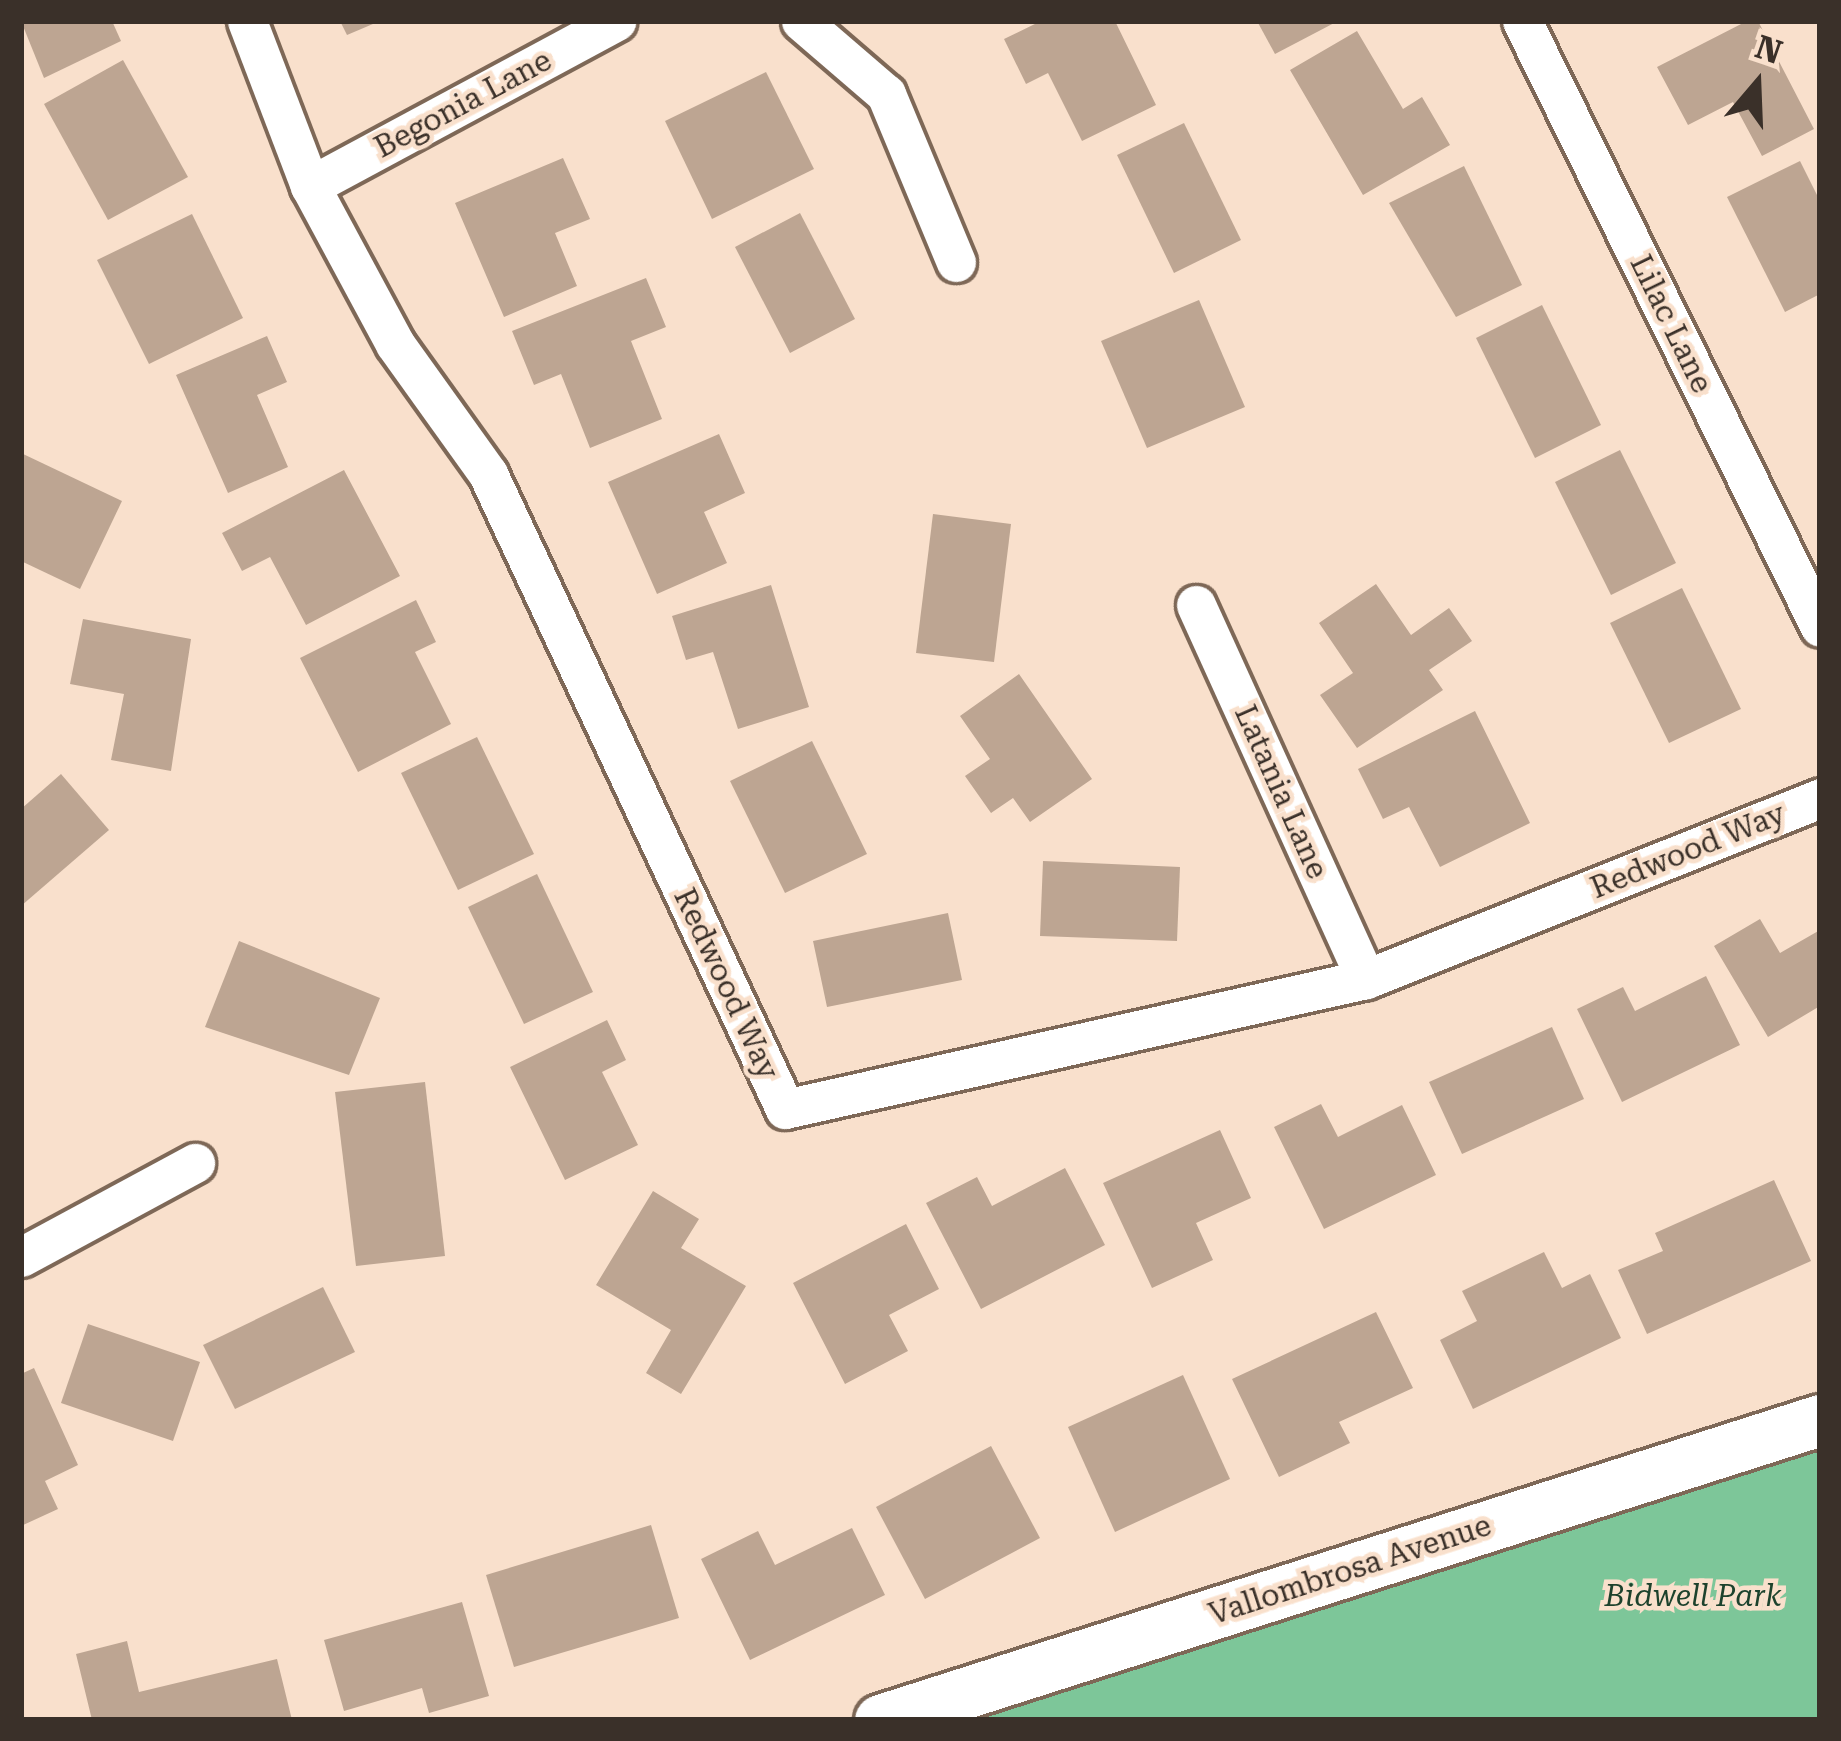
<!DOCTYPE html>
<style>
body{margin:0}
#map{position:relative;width:1841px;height:1741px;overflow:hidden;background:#f9e0cc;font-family:"Roboto Serif",serif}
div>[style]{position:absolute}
.green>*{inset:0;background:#7dc699}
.building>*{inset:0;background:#bda592}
.roads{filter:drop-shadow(3px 0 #7e6857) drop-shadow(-3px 0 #7e6857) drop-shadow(0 3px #7e6857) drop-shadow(0 -3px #7e6857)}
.minor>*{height:39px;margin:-19.5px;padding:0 19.5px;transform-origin:19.5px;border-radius:19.5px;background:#fff}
.tertiary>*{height:51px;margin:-25.5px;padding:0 25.5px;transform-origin:25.5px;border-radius:25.5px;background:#fff}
span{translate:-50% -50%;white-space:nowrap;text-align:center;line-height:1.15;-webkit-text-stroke:9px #f9e0cc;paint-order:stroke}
.street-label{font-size:30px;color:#3a3029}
.park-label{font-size:30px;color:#1d422d;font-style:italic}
.frame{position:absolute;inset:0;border:24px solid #3a3029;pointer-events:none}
.north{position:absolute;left:1697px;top:24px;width:120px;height:120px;-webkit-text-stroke:9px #f9e0cc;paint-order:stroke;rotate:19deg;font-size:33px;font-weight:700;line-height:48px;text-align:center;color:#3a3029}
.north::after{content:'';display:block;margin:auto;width:42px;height:54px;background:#3a3029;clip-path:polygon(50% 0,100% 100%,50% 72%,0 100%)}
</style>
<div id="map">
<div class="green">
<div style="clip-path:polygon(1820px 1425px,1820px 1720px,940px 1720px)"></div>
</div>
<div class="building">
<div style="clip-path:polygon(21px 21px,112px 21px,121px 41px,44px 78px)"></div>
<div style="clip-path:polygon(340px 21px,380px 21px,347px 35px)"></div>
<div style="clip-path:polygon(1041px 21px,1115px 21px,1156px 105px,1082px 141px,1048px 73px,1026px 84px,1004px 39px)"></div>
<div style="clip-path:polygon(1257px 21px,1338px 21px,1275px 54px)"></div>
<div style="clip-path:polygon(1747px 21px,1758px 21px,1814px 129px,1762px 156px,1733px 102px,1688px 125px,1657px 67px)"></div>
<div style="clip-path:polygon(1357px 31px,1403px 109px,1422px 97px,1450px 145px,1363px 195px,1290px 70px)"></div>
<div style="clip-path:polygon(123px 60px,188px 177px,108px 220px,44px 104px)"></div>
<div style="clip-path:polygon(766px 72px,814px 169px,712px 219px,665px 121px)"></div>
<div style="clip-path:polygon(1184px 123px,1241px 240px,1174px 273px,1117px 155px)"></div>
<div style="clip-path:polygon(563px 158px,590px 219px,555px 233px,577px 286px,504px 317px,455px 203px)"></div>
<div style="clip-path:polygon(1800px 161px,1820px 201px,1820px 294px,1785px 312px,1727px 197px)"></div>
<div style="clip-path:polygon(1464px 166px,1522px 285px,1456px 317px,1389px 203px)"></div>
<div style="clip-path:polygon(800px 213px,855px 319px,790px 353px,735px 247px)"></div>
<div style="clip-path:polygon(192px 214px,243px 318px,149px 364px,97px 260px)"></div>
<div style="clip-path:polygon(646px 278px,666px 327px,631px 341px,662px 419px,590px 448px,561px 374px,534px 385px,512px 331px)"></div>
<div style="clip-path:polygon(1199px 300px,1245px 407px,1147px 448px,1101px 341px)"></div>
<div style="clip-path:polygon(1542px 305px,1601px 425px,1535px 458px,1476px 338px)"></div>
<div style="clip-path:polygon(267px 336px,287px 382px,257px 395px,288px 467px,228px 493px,176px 375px)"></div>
<div style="clip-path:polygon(719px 434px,745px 493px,704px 512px,727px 563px,657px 594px,608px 482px)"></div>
<div style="clip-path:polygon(1620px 450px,1676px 563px,1611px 595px,1555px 482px)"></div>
<div style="clip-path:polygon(21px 453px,122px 501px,80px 589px,21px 561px)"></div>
<div style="clip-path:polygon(344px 470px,400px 576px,306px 625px,270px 557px,242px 571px,222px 533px)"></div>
<div style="clip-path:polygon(933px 514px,1011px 524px,994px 662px,916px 653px)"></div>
<div style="clip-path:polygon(1376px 584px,1411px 635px,1449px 608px,1472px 641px,1429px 670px,1443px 690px,1357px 748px,1320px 695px,1353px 673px,1319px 623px)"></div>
<div style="clip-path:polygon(771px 585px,809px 707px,738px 729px,713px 652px,686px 660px,672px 616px)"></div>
<div style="clip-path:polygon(1682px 588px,1741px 709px,1669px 743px,1610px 623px)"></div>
<div style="clip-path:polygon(416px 600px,436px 642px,415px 652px,451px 724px,358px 772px,300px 658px)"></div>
<div style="clip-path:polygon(83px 619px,191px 639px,171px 771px,111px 760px,124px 694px,70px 684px)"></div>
<div style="clip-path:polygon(1019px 674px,1092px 779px,1030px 822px,1013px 798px,991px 813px,965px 776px,990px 759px,960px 716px)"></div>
<div style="clip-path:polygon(1475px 711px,1530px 823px,1440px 867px,1409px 807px,1383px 819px,1358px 769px)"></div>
<div style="clip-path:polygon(477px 737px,534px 854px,458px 890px,401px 773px)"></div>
<div style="clip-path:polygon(812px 741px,867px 854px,785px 893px,730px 781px)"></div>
<div style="clip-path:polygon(61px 774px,109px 830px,21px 906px,21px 809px)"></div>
<div style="clip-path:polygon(1043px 861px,1180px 867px,1177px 941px,1040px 936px)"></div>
<div style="clip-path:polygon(537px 874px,593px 992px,524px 1024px,468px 907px)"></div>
<div style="clip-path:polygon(948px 913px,962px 980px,827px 1007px,813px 941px)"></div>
<div style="clip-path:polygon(1760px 919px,1780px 953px,1820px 930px,1820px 1006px,1768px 1037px,1714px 946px)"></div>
<div style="clip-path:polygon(239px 941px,380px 998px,349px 1075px,205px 1027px)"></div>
<div style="clip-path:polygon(1706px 976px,1740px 1045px,1622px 1102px,1577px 1009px,1623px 987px,1635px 1011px)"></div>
<div style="clip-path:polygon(607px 1020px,626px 1060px,602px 1072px,638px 1145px,565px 1180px,510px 1067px)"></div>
<div style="clip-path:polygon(1552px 1027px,1584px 1099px,1462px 1154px,1429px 1082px)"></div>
<div style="clip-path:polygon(425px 1082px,445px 1256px,356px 1266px,335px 1092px)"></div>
<div style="clip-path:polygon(1321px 1104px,1338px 1137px,1402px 1105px,1436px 1175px,1324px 1229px,1274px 1127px)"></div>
<div style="clip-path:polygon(1220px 1130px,1251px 1198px,1196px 1223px,1213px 1260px,1152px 1288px,1103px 1183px)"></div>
<div style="clip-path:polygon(1065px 1168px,1105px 1245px,981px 1309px,926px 1203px,977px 1177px,992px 1206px)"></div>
<div style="clip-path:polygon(1774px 1180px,1811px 1261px,1647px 1334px,1618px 1270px,1663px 1251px,1655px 1233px)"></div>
<div style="clip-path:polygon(653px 1191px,699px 1219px,681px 1248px,746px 1286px,681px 1394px,646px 1373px,671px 1330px,596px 1285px)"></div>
<div style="clip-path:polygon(906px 1224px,939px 1289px,889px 1315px,908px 1351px,845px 1384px,793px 1283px)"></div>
<div style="clip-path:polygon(1544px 1252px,1562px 1288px,1590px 1274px,1621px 1338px,1473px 1409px,1440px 1340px,1477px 1321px,1462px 1291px)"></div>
<div style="clip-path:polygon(323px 1287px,355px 1352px,235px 1409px,203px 1345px)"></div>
<div style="clip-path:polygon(1376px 1312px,1413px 1388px,1339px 1422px,1350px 1443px,1279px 1477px,1232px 1379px)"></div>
<div style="clip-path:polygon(88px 1324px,200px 1362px,173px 1441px,61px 1403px)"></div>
<div style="clip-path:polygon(34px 1368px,78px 1465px,45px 1481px,58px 1509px,21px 1526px,21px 1374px)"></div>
<div style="clip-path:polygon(1183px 1375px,1230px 1479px,1115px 1532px,1068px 1427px)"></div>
<div style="clip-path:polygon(991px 1446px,1040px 1538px,925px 1599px,876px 1507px)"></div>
<div style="clip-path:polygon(651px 1525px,679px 1618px,514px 1667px,486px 1575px)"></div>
<div style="clip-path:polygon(852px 1528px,885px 1595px,750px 1660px,701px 1559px,758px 1531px,775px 1565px)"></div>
<div style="clip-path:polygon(462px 1602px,489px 1696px,429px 1713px,422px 1688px,344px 1711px,324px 1640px)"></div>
<div style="clip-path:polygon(127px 1641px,139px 1692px,277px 1659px,292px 1720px,92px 1720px,76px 1654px)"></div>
</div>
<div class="roads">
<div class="minor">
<div style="left:247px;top:21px;width:177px;rotate:69.1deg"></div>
<div style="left:310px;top:186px;width:179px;rotate:61.7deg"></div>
<div style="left:395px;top:344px;width:160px;rotate:54.4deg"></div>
<div style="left:488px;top:474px;width:701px;rotate:64.93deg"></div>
<div style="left:785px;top:1109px;width:595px;rotate:-12.61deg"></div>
<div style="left:1366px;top:979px;width:489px;rotate:-21.7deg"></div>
<div style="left:801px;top:21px;width:112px;rotate:40.7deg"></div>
<div style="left:886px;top:94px;width:182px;rotate:67.4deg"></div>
<div style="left:1522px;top:21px;width:675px;rotate:63.81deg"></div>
<div style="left:310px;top:186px;width:348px;rotate:-28.3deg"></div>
<div style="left:1196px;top:605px;width:411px;rotate:65.6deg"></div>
<div style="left:21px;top:1257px;width:198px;rotate:-28.4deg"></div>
</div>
<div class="tertiary">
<div style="left:880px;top:1720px;width:987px;rotate:-17.7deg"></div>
</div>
</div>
<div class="street-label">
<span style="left:463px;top:104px;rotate:-28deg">Begonia Lane</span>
<span style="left:1671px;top:324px;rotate:64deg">Lilac Lane</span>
<span style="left:1281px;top:792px;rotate:66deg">Latania Lane</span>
<span style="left:1688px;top:851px;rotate:-22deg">Redwood Way</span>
<span style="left:726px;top:984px;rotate:65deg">Redwood Way</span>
<span style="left:1350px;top:1570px;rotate:-18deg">Vallombrosa Avenue</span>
</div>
<div class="park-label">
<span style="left:1693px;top:1596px">Bidwell Park</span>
</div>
<div class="frame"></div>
<div class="north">N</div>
</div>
